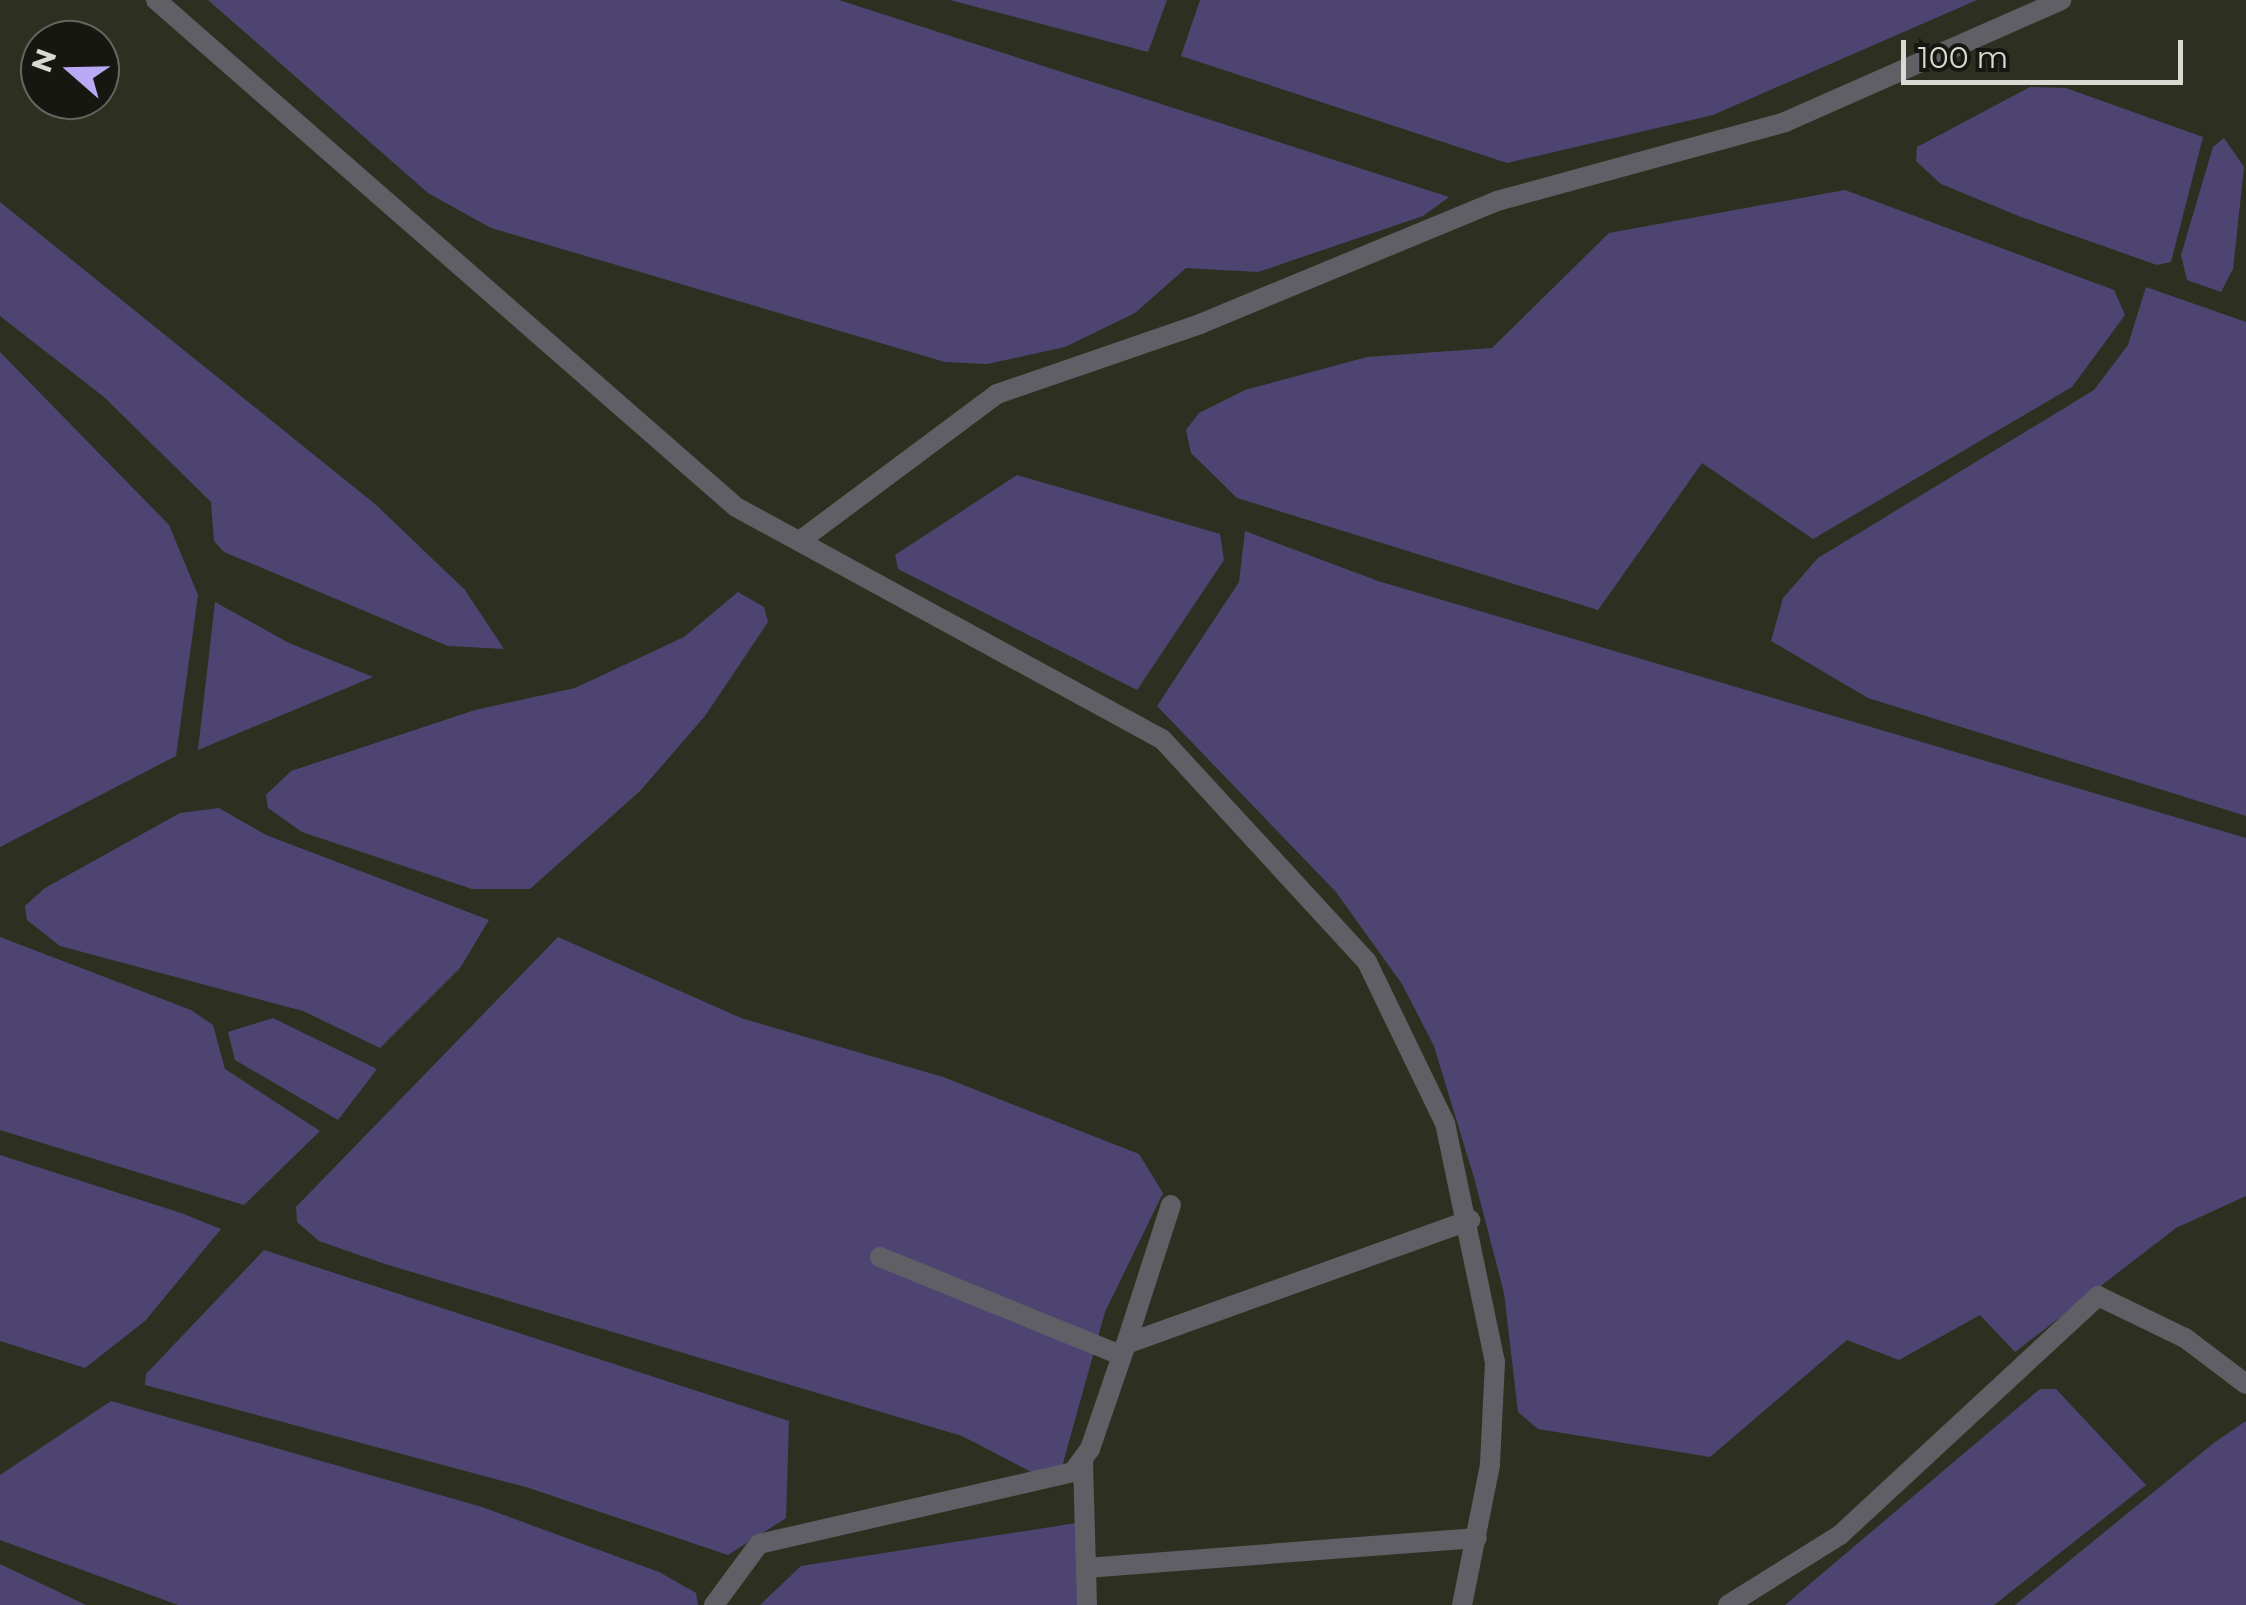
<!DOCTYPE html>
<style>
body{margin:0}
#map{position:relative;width:2246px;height:1605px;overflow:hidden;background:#2d3020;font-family:Montserrat,sans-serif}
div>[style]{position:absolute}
.water>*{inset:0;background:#4e4472}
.minor>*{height:20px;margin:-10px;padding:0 10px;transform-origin:10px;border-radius:10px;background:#605f66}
span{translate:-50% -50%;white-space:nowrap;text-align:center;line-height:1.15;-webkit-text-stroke:10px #161710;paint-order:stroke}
.north{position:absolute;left:20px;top:20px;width:100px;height:100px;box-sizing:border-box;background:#161710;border:2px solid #64655e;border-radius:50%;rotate:290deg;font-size:28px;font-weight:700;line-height:40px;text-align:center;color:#d9dbd2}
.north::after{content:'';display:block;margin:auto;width:35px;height:45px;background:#baaaf6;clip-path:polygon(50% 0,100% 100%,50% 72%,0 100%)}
.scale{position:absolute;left:1901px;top:40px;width:282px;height:45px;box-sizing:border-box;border:5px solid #d9dbd2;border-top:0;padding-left:12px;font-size:30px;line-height:35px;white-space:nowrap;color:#d9dbd2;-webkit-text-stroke:8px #161710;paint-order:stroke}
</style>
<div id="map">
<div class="water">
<div style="clip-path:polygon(208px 0,839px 0,1449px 197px,1423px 216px,1258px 272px,1186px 268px,1135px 313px,1065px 347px,987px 364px,945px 362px,491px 228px,428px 193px)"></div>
<div style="clip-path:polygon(950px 0,1167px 0,1148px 52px)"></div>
<div style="clip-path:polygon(1200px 0,1977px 0,1713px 115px,1507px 163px,1181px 56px)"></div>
<div style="clip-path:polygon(2030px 87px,2066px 88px,2203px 137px,2171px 262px,2157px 265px,2021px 217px,1941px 184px,1916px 161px,1917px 147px)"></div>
<div style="clip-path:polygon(2224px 138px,2244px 167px,2233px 269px,2221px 292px,2187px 280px,2181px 255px,2213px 147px)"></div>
<div style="clip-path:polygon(1845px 190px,2114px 290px,2125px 315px,2072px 387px,1813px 539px,1702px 463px,1598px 610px,1237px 498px,1191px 453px,1186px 430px,1199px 413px,1245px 390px,1367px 357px,1492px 348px,1609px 233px)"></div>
<div style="clip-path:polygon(0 202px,375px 504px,465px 590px,504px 649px,448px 646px,224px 552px,214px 541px,211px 502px,104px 397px,0 316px)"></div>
<div style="clip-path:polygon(2146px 287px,2246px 322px,2246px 816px,1868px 698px,1771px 641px,1783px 598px,1818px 558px,2094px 390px,2128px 345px)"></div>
<div style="clip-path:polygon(0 352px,169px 525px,198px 595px,176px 756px,0 847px)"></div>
<div style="clip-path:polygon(1017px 475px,1220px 534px,1224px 560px,1137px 690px,898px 569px,895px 555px)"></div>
<div style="clip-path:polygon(1245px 531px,1378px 581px,2246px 838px,2246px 1196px,2176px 1228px,2015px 1352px,1980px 1315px,1899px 1360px,1847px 1340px,1710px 1457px,1538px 1429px,1518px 1412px,1504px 1293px,1475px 1181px,1434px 1046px,1402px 984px,1336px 892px,1157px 706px,1239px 582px)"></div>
<div style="clip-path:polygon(738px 592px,764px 607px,768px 622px,705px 716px,640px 791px,530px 889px,472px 889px,302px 832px,268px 808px,266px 795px,291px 771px,475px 710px,575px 688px,684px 637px)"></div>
<div style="clip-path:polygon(215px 602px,289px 643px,373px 677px,198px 750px)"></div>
<div style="clip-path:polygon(219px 808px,266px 835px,489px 920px,460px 968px,380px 1048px,303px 1011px,60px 946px,27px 920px,25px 906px,45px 888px,180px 813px)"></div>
<div style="clip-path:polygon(0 937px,191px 1010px,213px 1025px,225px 1069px,320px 1131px,244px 1205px,0 1130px)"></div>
<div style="clip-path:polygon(558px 937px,741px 1018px,943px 1077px,1139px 1154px,1163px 1193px,1105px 1312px,1060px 1474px,1043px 1478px,962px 1436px,385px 1264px,319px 1241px,297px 1222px,296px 1207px)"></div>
<div style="clip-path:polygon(273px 1018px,377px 1069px,338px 1120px,235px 1060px,228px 1032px)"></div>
<div style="clip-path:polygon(0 1155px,181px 1213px,221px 1229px,145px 1321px,85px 1368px,0 1341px)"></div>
<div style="clip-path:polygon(264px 1250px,789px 1421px,786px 1518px,728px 1555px,529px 1488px,145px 1385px,146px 1374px)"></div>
<div style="clip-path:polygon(2040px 1389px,2056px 1389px,2146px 1485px,1994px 1605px,1785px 1605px)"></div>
<div style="clip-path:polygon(111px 1401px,482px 1507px,659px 1572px,696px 1593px,698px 1605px,178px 1605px,0 1540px,0 1475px)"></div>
<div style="clip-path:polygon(2246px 1421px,2246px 1605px,2015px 1605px,2215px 1442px)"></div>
<div style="clip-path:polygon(1076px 1523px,1079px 1605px,760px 1605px,801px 1566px)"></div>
<div style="clip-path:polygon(0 1564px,86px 1605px,0 1605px)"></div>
</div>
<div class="minor">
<div style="left:156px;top:0;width:770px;rotate:41.16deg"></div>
<div style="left:736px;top:507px;width:486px;rotate:28.6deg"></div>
<div style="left:1163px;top:740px;width:301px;rotate:47.4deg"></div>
<div style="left:1367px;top:962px;width:179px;rotate:64.2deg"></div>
<div style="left:1445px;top:1123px;width:244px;rotate:78.2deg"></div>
<div style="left:1495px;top:1362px;width:103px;rotate:92.8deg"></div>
<div style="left:1490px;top:1465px;width:143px;rotate:101.3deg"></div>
<div style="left:801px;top:540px;width:244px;rotate:-36.7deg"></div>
<div style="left:997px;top:394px;width:215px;rotate:-19deg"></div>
<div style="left:1200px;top:324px;width:321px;rotate:-22.5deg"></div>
<div style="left:1497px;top:201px;width:299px;rotate:-15.3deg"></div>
<div style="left:1785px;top:122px;width:302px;rotate:-23.8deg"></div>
<div style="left:880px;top:1257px;width:257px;rotate:22.2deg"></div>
<div style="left:1126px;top:1344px;width:146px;rotate:-72.1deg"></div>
<div style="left:1083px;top:1462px;width:143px;rotate:88.4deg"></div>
<div style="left:1086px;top:1568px;width:392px;rotate:-4.4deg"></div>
<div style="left:714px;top:1605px;width:76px;rotate:-53.6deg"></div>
<div style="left:759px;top:1544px;width:322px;rotate:-12.9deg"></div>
<div style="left:1073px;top:1472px;width:29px;rotate:-54deg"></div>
<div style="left:1090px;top:1449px;width:111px;rotate:-71.1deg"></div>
<div style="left:1126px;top:1344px;width:366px;rotate:-19.8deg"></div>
<div style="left:1728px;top:1605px;width:132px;rotate:-32deg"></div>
<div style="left:1840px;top:1535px;width:352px;rotate:-42.8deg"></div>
<div style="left:2098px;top:1296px;width:97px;rotate:25.8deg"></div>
<div style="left:2185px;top:1338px;width:76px;rotate:37deg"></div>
</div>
<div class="north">N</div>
<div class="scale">100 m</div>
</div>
